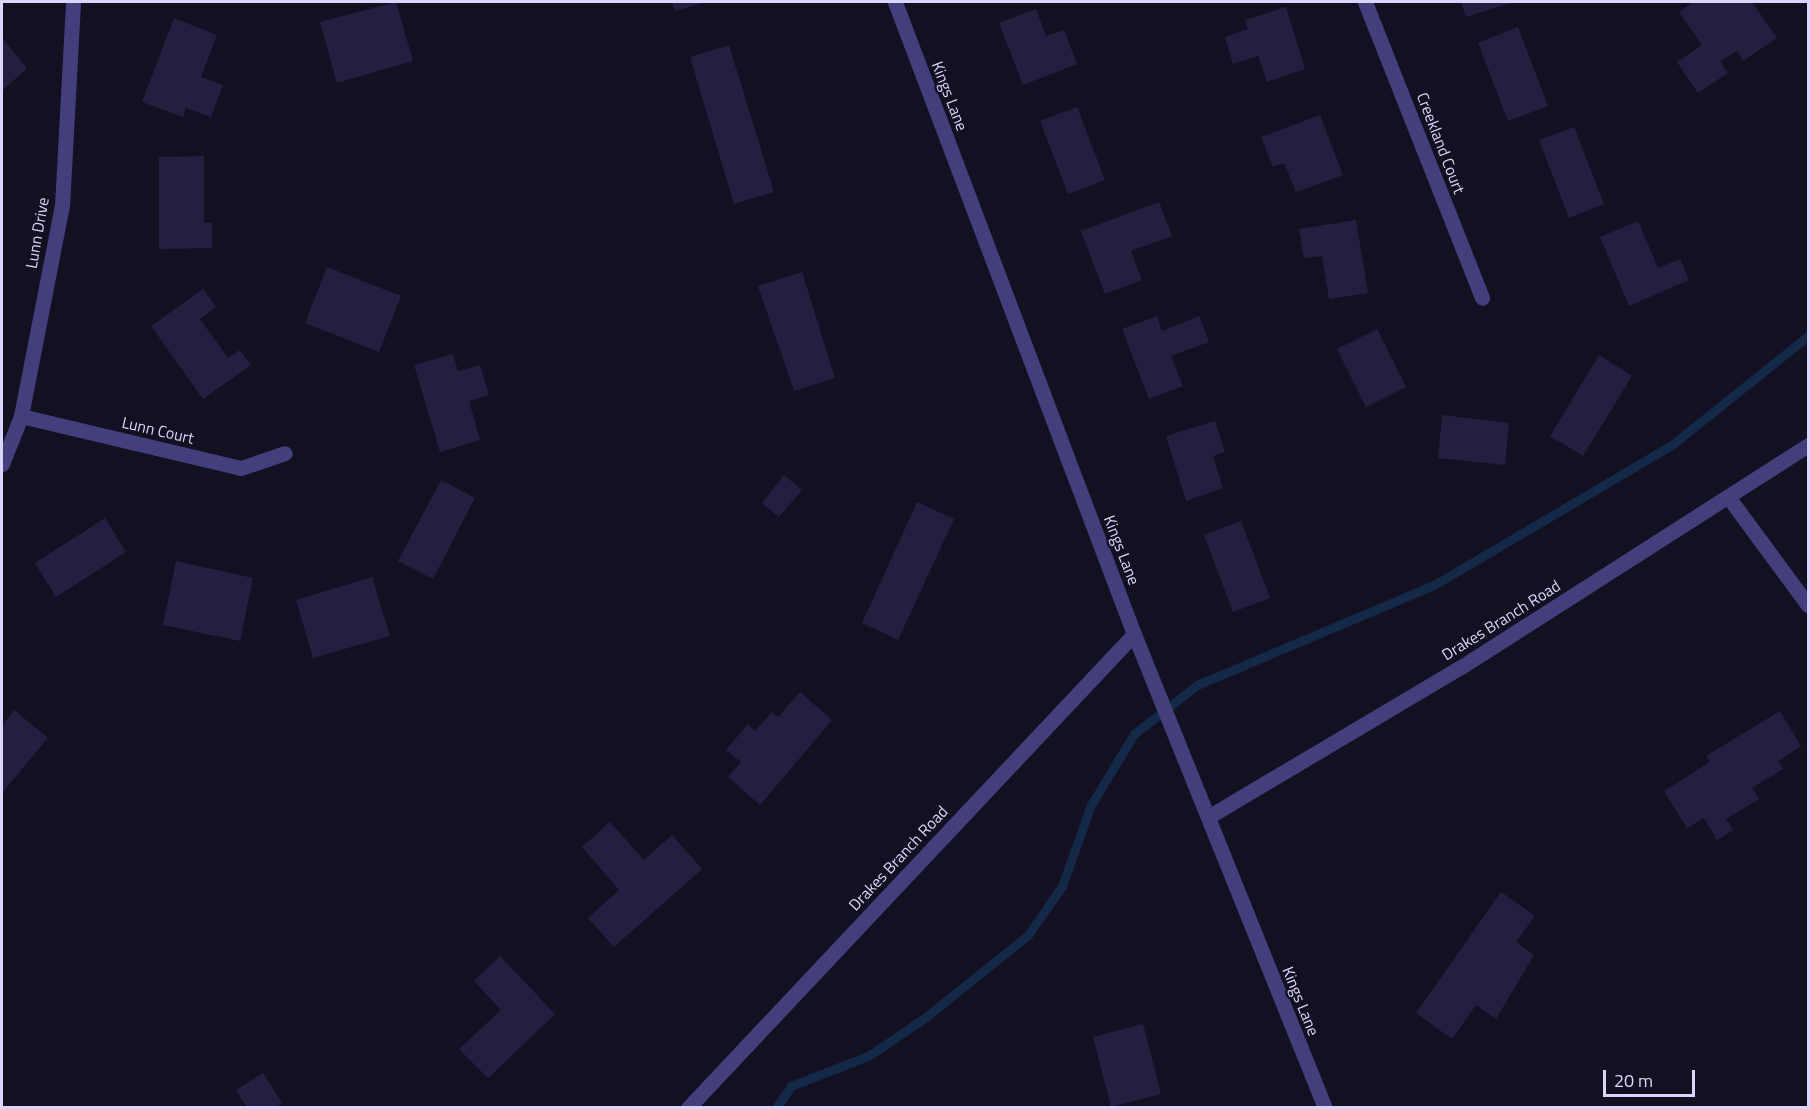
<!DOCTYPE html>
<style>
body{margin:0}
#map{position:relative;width:1810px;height:1109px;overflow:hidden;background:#131022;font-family:"Titillium Web",sans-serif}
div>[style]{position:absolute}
.stream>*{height:9px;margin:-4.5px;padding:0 4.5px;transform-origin:4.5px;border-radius:4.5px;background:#142847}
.building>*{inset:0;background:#251e41}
.minor>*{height:15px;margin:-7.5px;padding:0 7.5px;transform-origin:7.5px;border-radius:7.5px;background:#423f7c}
span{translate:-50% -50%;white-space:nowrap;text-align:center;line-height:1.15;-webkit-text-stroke:5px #131022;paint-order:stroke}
.street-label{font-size:16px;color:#d9d5fb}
.frame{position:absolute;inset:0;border:3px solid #d9d5fb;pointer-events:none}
.scale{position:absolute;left:1603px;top:1070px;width:92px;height:27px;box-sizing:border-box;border:3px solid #d9d5fb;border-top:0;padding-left:8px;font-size:18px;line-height:21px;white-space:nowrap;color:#d9d5fb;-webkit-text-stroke:4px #131022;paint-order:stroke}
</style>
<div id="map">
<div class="stream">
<div style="left:776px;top:1108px;width:27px;rotate:-56deg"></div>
<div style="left:791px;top:1086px;width:85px;rotate:-21.4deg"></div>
<div style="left:870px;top:1055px;width:68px;rotate:-34.2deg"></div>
<div style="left:926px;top:1017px;width:131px;rotate:-38.8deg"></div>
<div style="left:1028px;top:935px;width:60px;rotate:-55.2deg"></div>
<div style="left:1062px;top:886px;width:86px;rotate:-70.3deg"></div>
<div style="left:1091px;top:805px;width:83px;rotate:-58.8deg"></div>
<div style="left:1134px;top:734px;width:80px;rotate:-37.9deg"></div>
<div style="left:1197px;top:685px;width:257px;rotate:-22.9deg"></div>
<div style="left:1434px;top:585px;width:277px;rotate:-30.5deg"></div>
<div style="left:1673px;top:444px;width:173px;rotate:-38.7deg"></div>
</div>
<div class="building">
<div style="clip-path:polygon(396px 2px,413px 61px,337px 83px,320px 22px)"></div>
<div style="clip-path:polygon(672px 2px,705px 2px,675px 11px)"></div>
<div style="clip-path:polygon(1461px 2px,1513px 2px,1466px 17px)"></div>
<div style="clip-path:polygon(1693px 2px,1752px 2px,1777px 38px,1743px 61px,1737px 51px,1720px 61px,1728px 73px,1698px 93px,1677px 62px,1702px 45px,1679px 12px)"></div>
<div style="clip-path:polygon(1286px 7px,1305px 69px,1267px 82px,1258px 56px,1233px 64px,1225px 37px,1248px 29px,1245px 20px)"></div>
<div style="clip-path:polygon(1036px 9px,1046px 36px,1064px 30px,1077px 64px,1023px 85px,999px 23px)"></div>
<div style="clip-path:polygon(174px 18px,217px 35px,201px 77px,223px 85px,211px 117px,186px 108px,183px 117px,142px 102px)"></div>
<div style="clip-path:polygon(1518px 27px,1548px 106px,1508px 121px,1478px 43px)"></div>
<div style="clip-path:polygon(2px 38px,27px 68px,2px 91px)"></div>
<div style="clip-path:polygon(729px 45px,774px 192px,734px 204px,690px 57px)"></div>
<div style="clip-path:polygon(1077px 107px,1105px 180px,1068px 194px,1040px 121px)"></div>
<div style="clip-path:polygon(1320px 115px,1343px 175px,1296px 192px,1284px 163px,1273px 167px,1261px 137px)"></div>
<div style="clip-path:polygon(1574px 127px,1604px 204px,1569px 218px,1539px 140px)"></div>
<div style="clip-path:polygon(204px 156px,204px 223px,212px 223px,212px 248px,159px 249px,159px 157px)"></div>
<div style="clip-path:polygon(1159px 202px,1172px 236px,1131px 251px,1142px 280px,1105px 294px,1081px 231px)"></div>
<div style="clip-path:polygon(1356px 220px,1368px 293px,1329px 299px,1322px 256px,1304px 258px,1299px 229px)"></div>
<div style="clip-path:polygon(1638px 221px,1658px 268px,1680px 259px,1689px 280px,1629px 306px,1600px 237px)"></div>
<div style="clip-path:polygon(327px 267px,401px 296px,379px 352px,305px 323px)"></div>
<div style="clip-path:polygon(802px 272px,835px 378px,794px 391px,758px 286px)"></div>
<div style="clip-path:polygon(203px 289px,216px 307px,200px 319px,228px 358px,240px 350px,251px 365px,203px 399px,151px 326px)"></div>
<div style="clip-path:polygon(1157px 316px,1162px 331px,1199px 316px,1209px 342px,1171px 356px,1183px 386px,1149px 399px,1122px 329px)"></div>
<div style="clip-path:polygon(1377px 329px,1406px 387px,1366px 407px,1337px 349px)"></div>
<div style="clip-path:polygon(453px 354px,458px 371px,480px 365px,489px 395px,469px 401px,480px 440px,440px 452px,414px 365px)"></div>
<div style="clip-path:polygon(1599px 355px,1632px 376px,1583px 456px,1550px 436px)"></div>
<div style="clip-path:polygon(1442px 415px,1509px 423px,1505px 465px,1438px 458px)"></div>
<div style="clip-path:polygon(1215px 421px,1225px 452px,1213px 456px,1223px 488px,1186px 501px,1166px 436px)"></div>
<div style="clip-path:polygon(784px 475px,802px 490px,779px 517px,762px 503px)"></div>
<div style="clip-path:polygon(441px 480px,475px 498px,433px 579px,398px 561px)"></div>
<div style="clip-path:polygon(917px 502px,954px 519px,898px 640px,862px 623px)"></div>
<div style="clip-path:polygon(105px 518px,126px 552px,56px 597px,35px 563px)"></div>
<div style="clip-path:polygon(1241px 521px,1270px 598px,1233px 612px,1204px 535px)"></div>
<div style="clip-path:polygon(176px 561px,253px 578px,240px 641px,163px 625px)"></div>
<div style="clip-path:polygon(372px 577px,390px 636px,313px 658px,296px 600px)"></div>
<div style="clip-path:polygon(800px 692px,832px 720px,760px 805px,728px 777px,741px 762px,726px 750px,748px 724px,755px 731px,772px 712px,778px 717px)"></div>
<div style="clip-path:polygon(14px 710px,48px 738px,2px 793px,2px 726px)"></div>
<div style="clip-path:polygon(1780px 711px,1801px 746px,1778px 761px,1783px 769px,1752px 788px,1759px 799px,1726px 819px,1733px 830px,1717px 840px,1704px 818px,1687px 828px,1664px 791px,1710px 762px,1706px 756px)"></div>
<div style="clip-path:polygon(610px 822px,644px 860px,672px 835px,702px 869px,614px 947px,588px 918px,619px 890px,582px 847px)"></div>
<div style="clip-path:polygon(1501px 892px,1535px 916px,1516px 942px,1534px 955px,1496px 1019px,1476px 1005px,1452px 1039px,1416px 1013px)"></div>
<div style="clip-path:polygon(500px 956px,555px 1014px,488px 1078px,459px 1049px,501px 1010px,474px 981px)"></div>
<div style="clip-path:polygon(1143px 1024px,1161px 1094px,1111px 1107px,1093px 1037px)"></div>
<div style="clip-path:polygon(263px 1073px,282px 1103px,275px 1108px,247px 1108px,236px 1090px)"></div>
</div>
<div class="minor">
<div style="left:895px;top:2px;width:676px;rotate:69.29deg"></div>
<div style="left:1134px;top:634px;width:511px;rotate:68.05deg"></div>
<div style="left:1365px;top:2px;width:318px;rotate:68.4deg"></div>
<div style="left:21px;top:416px;width:226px;rotate:13.3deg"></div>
<div style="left:241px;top:468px;width:46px;rotate:-18.8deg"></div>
<div style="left:2px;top:464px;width:52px;rotate:-68.4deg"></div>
<div style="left:21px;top:416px;width:214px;rotate:-79deg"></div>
<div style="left:62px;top:206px;width:204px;rotate:-86.9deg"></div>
<div style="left:1729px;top:498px;width:133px;rotate:53.6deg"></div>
<div style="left:1208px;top:817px;width:294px;rotate:-30.7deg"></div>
<div style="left:1461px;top:667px;width:412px;rotate:-32.6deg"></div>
<div style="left:688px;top:1108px;width:651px;rotate:-46.74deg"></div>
</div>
<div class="street-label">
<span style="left:950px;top:96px;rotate:69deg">Kings Lane</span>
<span style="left:1441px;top:143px;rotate:69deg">Creekland Court</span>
<span style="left:37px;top:233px;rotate:-80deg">Lunn Drive</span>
<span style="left:158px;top:430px;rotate:13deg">Lunn Court</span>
<span style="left:1122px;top:550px;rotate:69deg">Kings Lane</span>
<span style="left:1501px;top:620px;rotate:-32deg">Drakes Branch Road</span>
<span style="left:898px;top:858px;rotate:-47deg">Drakes Branch Road</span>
<span style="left:1301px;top:1001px;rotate:68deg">Kings Lane</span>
</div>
<div class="frame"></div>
<div class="scale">20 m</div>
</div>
